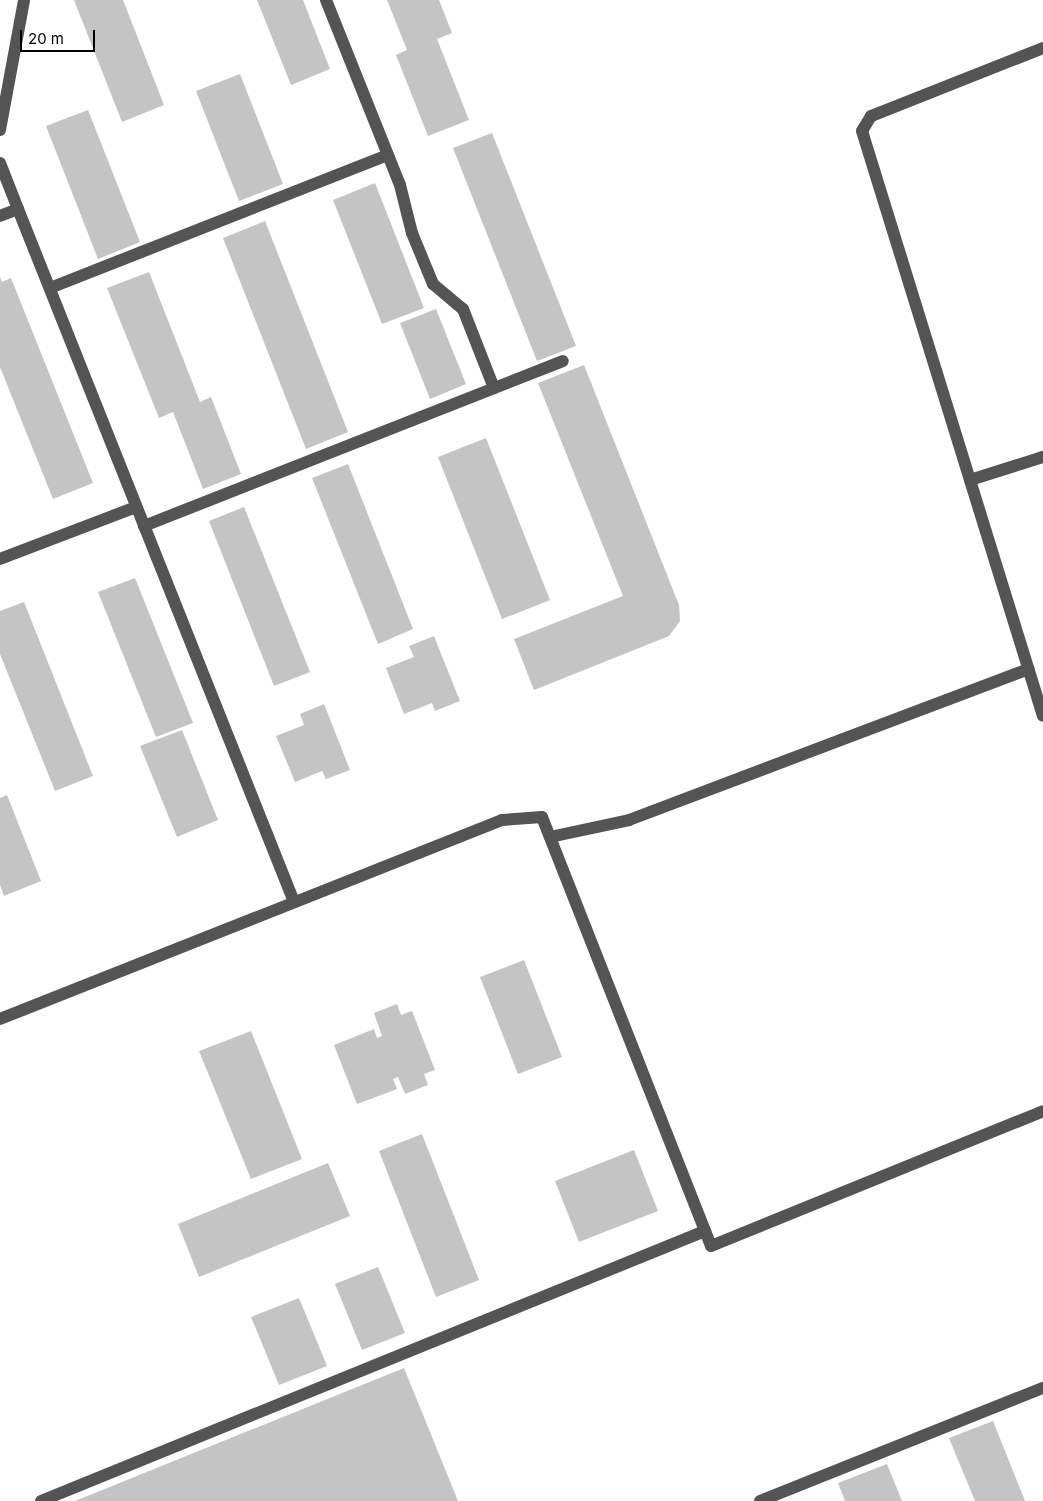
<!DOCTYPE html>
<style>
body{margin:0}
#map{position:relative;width:1043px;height:1501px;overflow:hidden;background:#fff;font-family:Inter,sans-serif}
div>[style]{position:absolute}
.building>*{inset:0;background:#c4c4c4}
.minor>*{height:12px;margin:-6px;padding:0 6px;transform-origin:6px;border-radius:6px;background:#545454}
span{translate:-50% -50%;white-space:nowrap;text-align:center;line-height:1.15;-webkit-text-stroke:4.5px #fff;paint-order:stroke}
.scale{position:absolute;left:20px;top:30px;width:75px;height:22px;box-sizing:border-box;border:2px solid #000;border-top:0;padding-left:6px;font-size:15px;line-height:18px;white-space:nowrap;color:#000;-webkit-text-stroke:4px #fff;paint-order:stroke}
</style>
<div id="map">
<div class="building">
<div style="clip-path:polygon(74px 0,123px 0,164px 105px,122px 122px)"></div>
<div style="clip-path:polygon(257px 0,303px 0,330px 69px,291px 85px)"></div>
<div style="clip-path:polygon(387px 0,439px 0,452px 33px,437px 39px,469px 120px,428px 136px,396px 55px,407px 50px)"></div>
<div style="clip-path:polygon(240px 74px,283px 184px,239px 201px,196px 91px)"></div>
<div style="clip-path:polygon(88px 110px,140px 242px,98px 259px,46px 126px)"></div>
<div style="clip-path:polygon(492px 133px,576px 346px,537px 361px,453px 148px)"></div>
<div style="clip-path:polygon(375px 183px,424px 308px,382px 324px,333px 200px)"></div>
<div style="clip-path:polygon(265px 221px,348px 432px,306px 449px,223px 238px)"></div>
<div style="clip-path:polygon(149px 272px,200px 402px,211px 397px,241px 474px,203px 489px,173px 412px,159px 418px,107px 288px)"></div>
<div style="clip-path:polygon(0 277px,2px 282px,11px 278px,93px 483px,53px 499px,0 367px)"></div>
<div style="clip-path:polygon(436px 309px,466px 384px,430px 399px,400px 323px)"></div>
<div style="clip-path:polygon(584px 365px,679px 605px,680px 621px,669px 636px,534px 690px,514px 639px,623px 596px,538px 383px)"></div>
<div style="clip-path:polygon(486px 438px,550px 600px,502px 619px,438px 457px)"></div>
<div style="clip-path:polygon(348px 464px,413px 629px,378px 644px,312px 478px)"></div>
<div style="clip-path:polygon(244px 507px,310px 672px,274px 686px,209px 521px)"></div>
<div style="clip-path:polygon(135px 578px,193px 723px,156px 737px,98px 592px)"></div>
<div style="clip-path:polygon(24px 602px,93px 776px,55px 791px,0 654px,0 611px)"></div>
<div style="clip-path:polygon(434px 636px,460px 701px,435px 711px,432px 703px,404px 714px,386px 668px,414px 657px,409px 646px)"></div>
<div style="clip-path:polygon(324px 704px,350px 770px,326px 779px,322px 771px,295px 782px,276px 736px,304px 725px,300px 714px)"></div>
<div style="clip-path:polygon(182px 730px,218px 820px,177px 837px,140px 746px)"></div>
<div style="clip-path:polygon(7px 795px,41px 881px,4px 896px,0 885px,0 798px)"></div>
<div style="clip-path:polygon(524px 960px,562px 1057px,518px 1074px,480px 977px)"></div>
<div style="clip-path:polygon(397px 1004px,401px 1015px,412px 1011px,435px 1070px,424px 1074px,428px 1085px,405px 1094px,398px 1077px,393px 1079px,397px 1089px,357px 1104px,334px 1045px,374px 1029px,377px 1038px,382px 1036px,374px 1013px)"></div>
<div style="clip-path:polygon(251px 1031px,302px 1159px,251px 1179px,199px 1051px)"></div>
<div style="clip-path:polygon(422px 1134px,479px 1280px,436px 1297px,379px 1151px)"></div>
<div style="clip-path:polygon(634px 1150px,658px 1211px,579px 1242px,555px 1181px)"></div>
<div style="clip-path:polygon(328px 1163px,350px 1216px,199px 1277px,178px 1224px)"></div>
<div style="clip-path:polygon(378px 1267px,405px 1333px,362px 1350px,335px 1284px)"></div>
<div style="clip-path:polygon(299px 1298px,327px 1366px,279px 1385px,251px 1317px)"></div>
<div style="clip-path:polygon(404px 1368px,458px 1501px,75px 1501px)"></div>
<div style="clip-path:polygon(993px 1421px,1025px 1501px,975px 1501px,949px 1438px)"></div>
<div style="clip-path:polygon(887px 1464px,902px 1501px,845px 1501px,838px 1483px)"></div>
</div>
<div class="minor">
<div style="left:326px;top:0;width:199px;rotate:68.2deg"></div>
<div style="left:400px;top:185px;width:49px;rotate:76deg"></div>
<div style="left:412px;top:233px;width:55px;rotate:67.6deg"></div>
<div style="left:433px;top:284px;width:39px;rotate:40deg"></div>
<div style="left:463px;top:309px;width:85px;rotate:68.6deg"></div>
<div style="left:1043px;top:48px;width:185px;rotate:158.4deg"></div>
<div style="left:871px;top:116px;width:17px;rotate:121deg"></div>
<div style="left:862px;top:131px;width:612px;rotate:72.81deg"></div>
<div style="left:0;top:130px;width:132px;rotate:-79.5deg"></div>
<div style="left:0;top:163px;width:49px;rotate:68.6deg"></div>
<div style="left:0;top:216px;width:19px;rotate:-21deg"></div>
<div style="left:18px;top:209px;width:746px;rotate:68.28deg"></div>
<div style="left:50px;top:288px;width:363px;rotate:-21.5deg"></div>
<div style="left:970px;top:480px;width:77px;rotate:-17.5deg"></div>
<div style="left:144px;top:526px;width:450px;rotate:-21.5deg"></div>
<div style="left:0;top:559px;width:146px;rotate:-20.9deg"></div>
<div style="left:550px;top:837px;width:81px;rotate:-12.1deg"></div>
<div style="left:629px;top:820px;width:427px;rotate:-20.7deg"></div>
<div style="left:0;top:1019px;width:540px;rotate:-21.62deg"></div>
<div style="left:502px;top:820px;width:40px;rotate:-4.3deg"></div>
<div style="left:542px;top:817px;width:461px;rotate:68.5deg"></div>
<div style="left:711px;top:1246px;width:358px;rotate:-22.1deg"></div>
<div style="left:41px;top:1501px;width:717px;rotate:-22.13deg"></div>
<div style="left:760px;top:1501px;width:305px;rotate:-21.8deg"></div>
</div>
<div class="scale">20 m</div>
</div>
